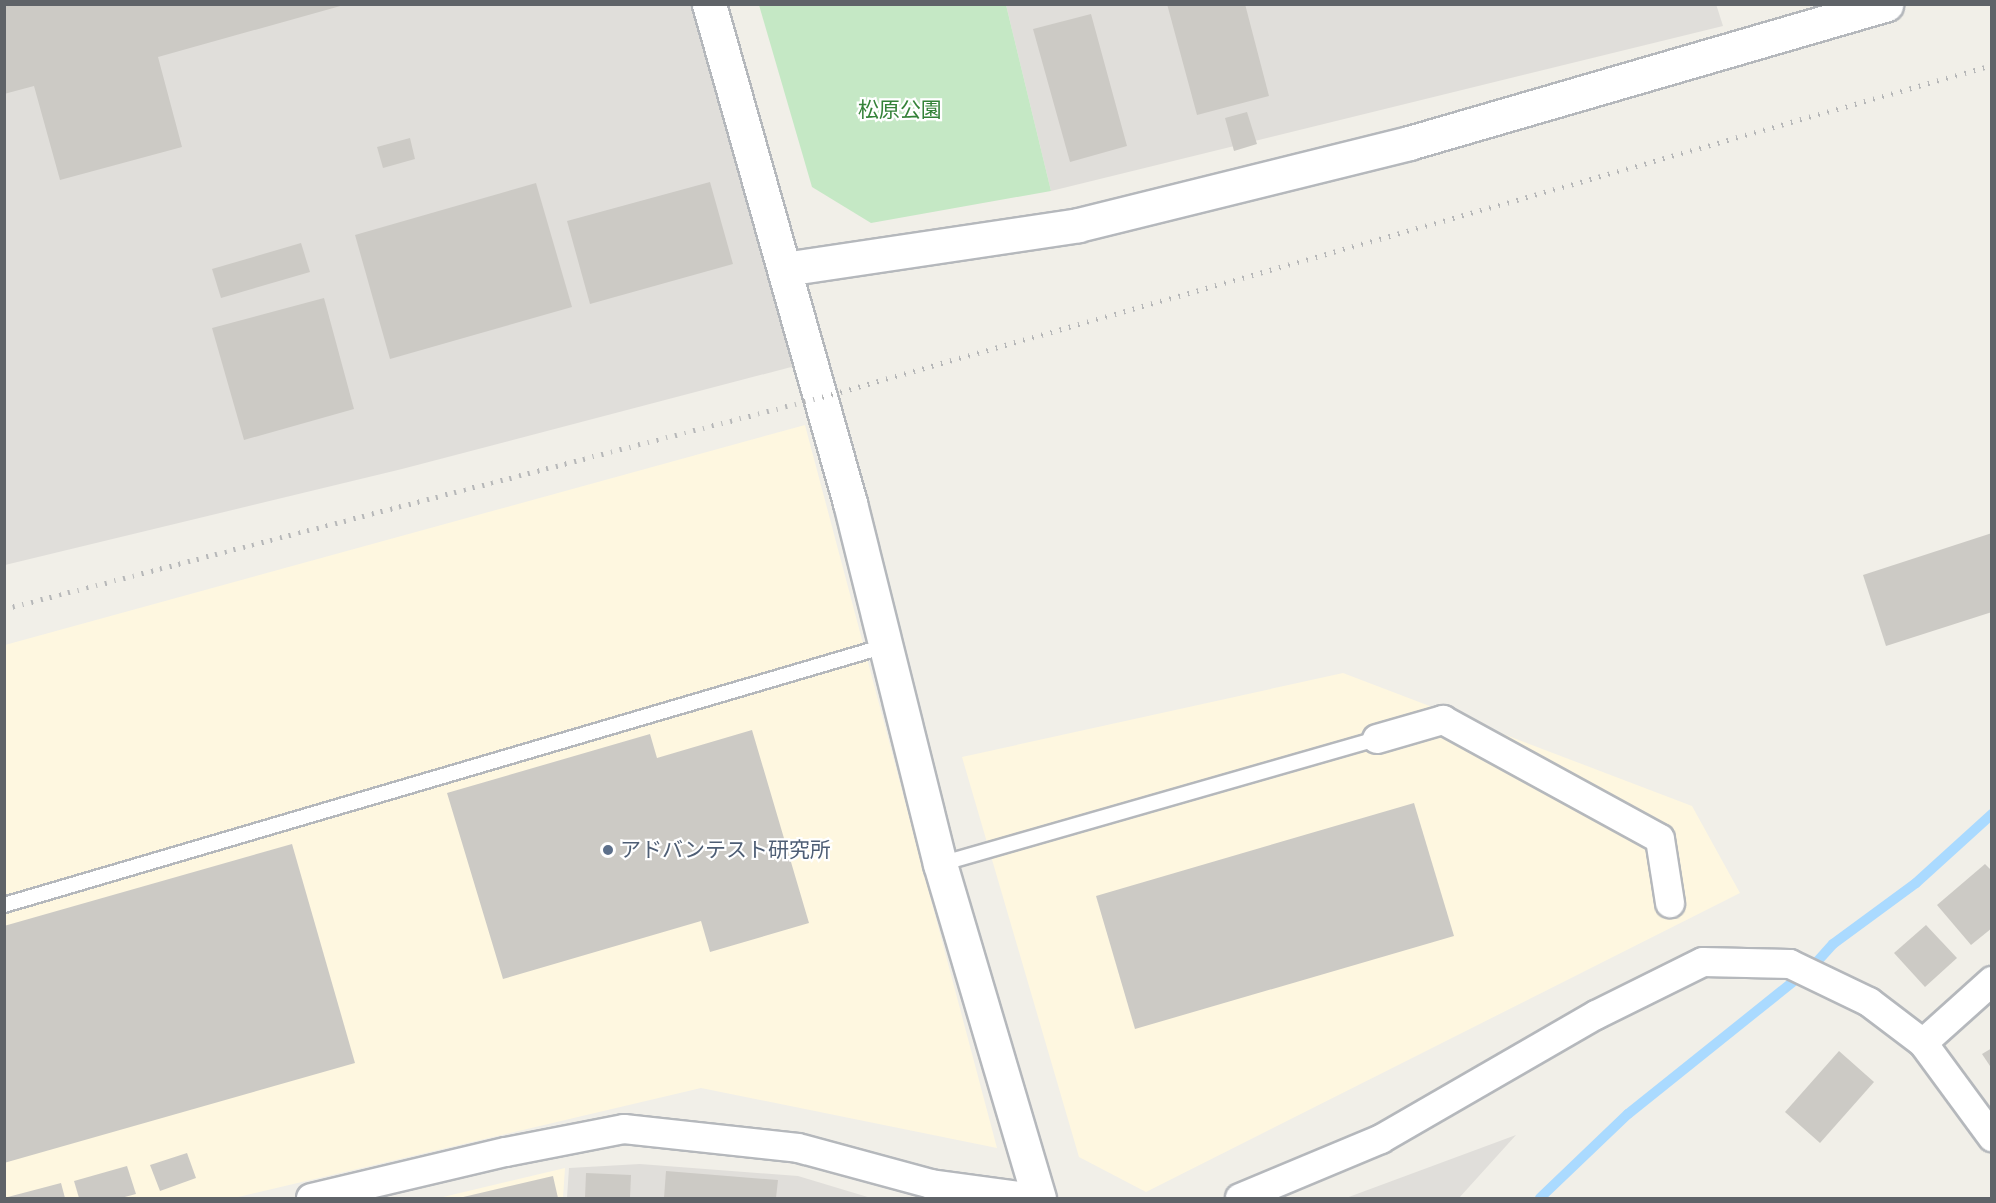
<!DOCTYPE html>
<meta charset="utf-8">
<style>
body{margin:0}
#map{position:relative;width:1996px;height:1203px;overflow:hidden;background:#f1efe8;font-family:Jost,"Noto Sans JP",sans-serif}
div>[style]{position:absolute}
.commercial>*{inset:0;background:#fef7e0}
.industrial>*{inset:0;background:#e0deda}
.green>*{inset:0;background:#c5e8c5}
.stream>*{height:10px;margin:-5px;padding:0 5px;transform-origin:5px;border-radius:5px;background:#aadaff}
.building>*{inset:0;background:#cccac5}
.roads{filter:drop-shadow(2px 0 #b5b8bc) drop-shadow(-2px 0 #b5b8bc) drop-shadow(0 2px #b5b8bc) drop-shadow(0 -2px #b5b8bc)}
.lane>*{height:14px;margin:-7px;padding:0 7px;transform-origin:7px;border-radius:7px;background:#fff}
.street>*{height:28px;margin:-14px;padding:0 14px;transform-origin:14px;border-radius:14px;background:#fff}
.secondary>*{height:33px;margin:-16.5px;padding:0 16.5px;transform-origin:16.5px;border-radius:16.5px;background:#fff}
.rail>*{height:4.5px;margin-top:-2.25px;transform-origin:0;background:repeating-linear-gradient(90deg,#b6b7b8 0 1.5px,transparent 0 9.5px)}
.dots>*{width:16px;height:16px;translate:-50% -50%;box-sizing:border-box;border:3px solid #fff;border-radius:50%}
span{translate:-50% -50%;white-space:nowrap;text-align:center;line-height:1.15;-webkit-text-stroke:4.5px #fff;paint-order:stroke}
.park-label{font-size:21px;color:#348238}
.service-label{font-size:21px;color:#4e5e75}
.left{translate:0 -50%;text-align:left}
.frame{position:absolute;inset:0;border:6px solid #5f6368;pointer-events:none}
</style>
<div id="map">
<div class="commercial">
<div style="clip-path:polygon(805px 425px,997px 1148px,701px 1088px,234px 1198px,5px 1198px,5px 645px)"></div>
<div style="clip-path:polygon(1343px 673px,1692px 806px,1740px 893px,1146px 1192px,1079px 1157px,962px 757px)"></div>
<div style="clip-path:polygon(565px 1168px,563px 1198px,439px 1198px)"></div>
</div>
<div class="industrial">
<div style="clip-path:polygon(1716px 4px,1723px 26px,1051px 191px,1006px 5px)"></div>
<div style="clip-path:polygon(4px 5px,695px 5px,795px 366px,402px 469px,5px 565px)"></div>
<div style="clip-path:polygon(1516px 1135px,1459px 1198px,1346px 1198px)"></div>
<div style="clip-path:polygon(640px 1164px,798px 1176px,871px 1198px,567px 1198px,569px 1168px)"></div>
</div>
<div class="green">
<div style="clip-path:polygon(759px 5px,1006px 5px,1051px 191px,871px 223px,812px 187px)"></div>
</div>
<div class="stream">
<div style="left:1540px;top:1198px;width:122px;rotate:-43.7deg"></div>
<div style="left:1628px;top:1114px;width:240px;rotate:-38.7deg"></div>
<div style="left:1815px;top:964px;width:27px;rotate:-48deg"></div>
<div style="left:1833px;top:944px;width:103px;rotate:-36.3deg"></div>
<div style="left:1916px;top:883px;width:103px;rotate:-42.2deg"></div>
</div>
<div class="building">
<div style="clip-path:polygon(4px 4px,344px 4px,344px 5px,158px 57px,182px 147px,60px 180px,34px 86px,4px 94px)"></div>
<div style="clip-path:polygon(1167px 4px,1245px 4px,1269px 96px,1197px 115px)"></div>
<div style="clip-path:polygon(1091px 14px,1127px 146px,1070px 162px,1033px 29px)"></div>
<div style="clip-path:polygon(1247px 112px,1257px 144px,1234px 151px,1225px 118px)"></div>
<div style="clip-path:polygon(410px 138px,415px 159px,383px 168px,377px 147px)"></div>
<div style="clip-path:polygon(710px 182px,733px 264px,590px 304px,567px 221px)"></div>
<div style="clip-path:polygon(536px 183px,572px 307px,390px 359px,355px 235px)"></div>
<div style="clip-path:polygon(301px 243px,310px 272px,221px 298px,212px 269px)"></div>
<div style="clip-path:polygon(324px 298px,354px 409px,244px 440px,212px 328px)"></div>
<div style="clip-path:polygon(1992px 533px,1992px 612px,1886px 646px,1863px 575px)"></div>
<div style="clip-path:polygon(752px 730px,809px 923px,710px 952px,701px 921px,503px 979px,447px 793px,650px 734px,657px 758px)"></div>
<div style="clip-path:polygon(1414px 803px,1454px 936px,1135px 1029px,1096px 896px)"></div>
<div style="clip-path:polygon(292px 844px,355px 1063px,4px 1163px,4px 926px)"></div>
<div style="clip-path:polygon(1985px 864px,1992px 871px,1992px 928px,1971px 945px,1937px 905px)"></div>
<div style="clip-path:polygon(1926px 925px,1957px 958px,1925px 987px,1894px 953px)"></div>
<div style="clip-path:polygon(1992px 1048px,1992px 1069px,1982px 1054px)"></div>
<div style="clip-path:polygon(1839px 1051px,1874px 1082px,1820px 1143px,1785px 1112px)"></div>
<div style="clip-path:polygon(187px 1153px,196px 1178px,160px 1191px,150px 1165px)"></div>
<div style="clip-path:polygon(127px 1166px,136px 1194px,121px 1198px,79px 1198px,74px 1181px)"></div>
<div style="clip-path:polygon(666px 1171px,778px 1180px,776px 1198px,664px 1198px)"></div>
<div style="clip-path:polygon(586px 1173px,631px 1175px,630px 1198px,585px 1198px)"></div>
<div style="clip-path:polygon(553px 1176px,558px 1198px,459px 1198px)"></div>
<div style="clip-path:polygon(61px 1183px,65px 1198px,4px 1198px)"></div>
</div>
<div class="roads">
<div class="lane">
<div style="left:940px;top:864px;width:455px;rotate:-16deg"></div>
<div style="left:4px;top:905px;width:918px;rotate:-16.38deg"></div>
</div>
<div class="street">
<div style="left:1377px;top:739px;width:69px;rotate:-16.1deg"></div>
<div style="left:1443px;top:720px;width:247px;rotate:28.7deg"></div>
<div style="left:1660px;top:839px;width:65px;rotate:81.1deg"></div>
<div style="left:1923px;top:1043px;width:93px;rotate:-41.9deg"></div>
<div style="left:311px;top:1198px;width:200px;rotate:-13.3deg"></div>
<div style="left:506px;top:1152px;width:120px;rotate:-11deg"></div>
<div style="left:624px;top:1129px;width:175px;rotate:6.2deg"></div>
<div style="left:798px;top:1148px;width:138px;rotate:15.1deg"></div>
<div style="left:931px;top:1184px;width:103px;rotate:7.8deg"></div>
<div style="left:1240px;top:1198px;width:153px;rotate:-22.7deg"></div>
<div style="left:1381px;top:1139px;width:248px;rotate:-30deg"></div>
<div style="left:1596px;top:1015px;width:119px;rotate:-26.4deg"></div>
<div style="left:1703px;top:962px;width:87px;rotate:1.3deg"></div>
<div style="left:1790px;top:964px;width:88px;rotate:25.7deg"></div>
<div style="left:1869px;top:1002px;width:68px;rotate:37.2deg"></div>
<div style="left:1923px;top:1043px;width:117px;rotate:53.7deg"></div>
</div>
<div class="secondary">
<div style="left:709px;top:4px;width:519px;rotate:74.22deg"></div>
<div style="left:850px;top:503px;width:372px;rotate:76deg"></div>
<div style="left:940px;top:864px;width:348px;rotate:73.5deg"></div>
<div style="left:785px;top:269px;width:296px;rotate:-8.5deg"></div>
<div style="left:1078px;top:225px;width:341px;rotate:-13.9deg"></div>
<div style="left:1409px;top:143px;width:497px;rotate:-16.2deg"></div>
</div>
</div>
<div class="rail">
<div style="left:4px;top:609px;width:845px;rotate:-14.53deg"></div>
<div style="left:822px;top:397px;width:1216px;rotate:-15.84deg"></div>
</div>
<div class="dots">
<div style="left:608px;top:850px;background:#5c6f8a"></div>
</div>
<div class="park-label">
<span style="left:900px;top:110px">松原公園</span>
</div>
<div class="service-label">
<span class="left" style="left:620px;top:850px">アドバンテスト研究所</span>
</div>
<div class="frame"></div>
</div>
